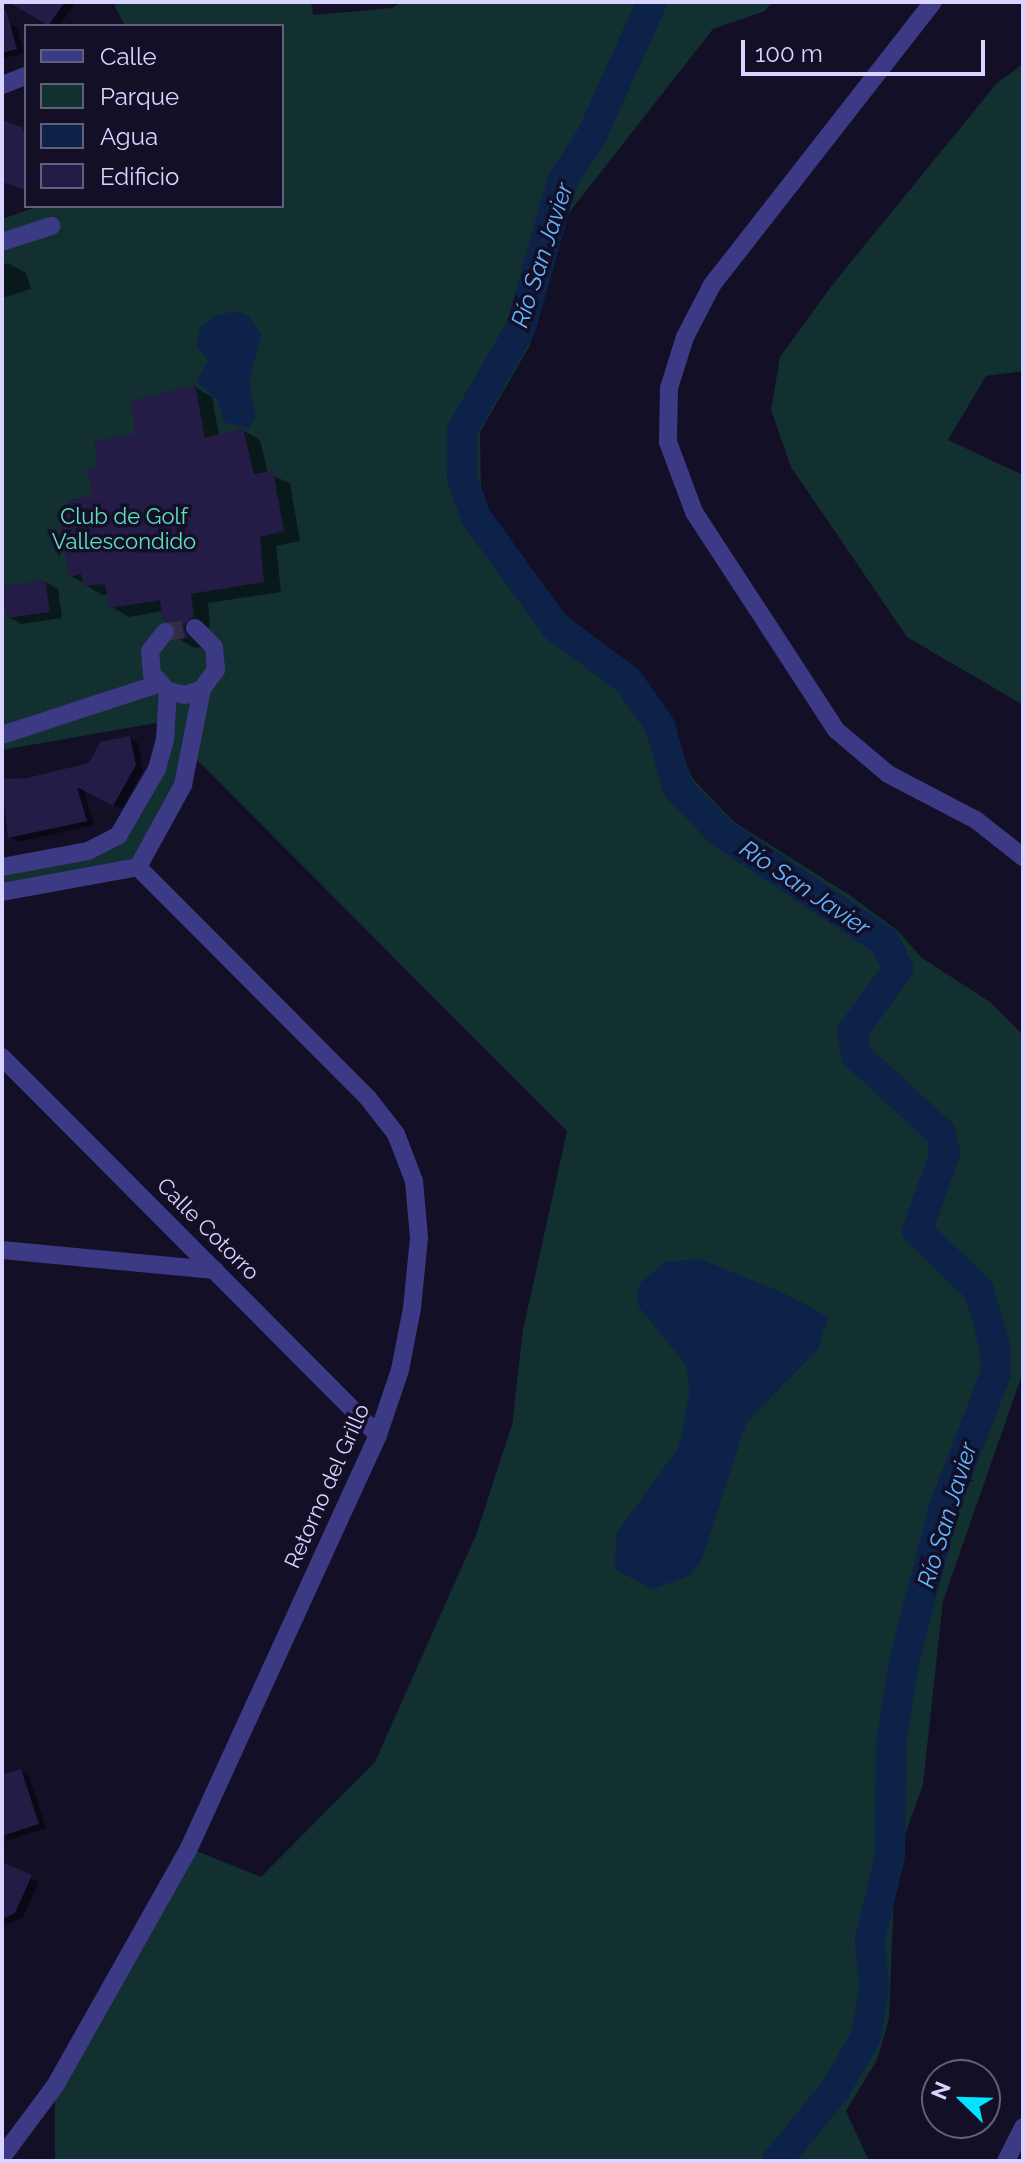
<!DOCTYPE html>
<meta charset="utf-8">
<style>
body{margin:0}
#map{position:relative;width:1025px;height:2163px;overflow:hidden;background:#130f26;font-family:Raleway,sans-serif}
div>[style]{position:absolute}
.green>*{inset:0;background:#12302f}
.water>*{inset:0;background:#0c2248}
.shadow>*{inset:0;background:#0007}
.river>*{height:30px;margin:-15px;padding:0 15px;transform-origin:15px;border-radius:15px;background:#0c2248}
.building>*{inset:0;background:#241b47}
.minor-tunnel>*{height:18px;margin-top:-9px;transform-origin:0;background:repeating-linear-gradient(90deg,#312d47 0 18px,transparent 0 27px)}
.minor>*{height:18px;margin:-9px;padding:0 9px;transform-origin:9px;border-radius:9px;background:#3d3a85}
span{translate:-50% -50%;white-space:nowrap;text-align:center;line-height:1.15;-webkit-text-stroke:7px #130f26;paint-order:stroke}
.park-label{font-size:22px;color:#5fe0c0}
.street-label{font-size:22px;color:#d9d4ff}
.water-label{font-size:24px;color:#62b6ff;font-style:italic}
.frame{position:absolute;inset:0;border:4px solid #d9d4ff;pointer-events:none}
.legend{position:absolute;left:24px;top:24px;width:260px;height:184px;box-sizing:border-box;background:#130f26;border:2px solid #625e7d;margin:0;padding:10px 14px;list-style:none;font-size:24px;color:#d9d4ff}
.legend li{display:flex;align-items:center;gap:16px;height:40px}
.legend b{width:40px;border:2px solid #625e7d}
.north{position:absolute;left:921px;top:2059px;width:80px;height:80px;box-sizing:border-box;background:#130f26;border:2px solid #625e7d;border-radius:50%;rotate:293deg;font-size:22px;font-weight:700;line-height:32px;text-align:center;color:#d9d4ff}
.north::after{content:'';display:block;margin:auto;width:28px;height:36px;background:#00e5ff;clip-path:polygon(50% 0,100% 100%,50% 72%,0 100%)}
.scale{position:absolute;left:741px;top:40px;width:244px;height:36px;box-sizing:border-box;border:4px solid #d9d4ff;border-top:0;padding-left:10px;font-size:24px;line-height:28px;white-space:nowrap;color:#d9d4ff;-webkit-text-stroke:6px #130f26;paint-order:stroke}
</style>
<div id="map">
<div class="green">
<div style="clip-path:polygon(113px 2px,311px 2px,313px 15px,392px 8px,401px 2px,772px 2px,765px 11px,713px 29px,564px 219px,530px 345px,480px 432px,481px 498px,527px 570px,572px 622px,651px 690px,693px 779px,734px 822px,851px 896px,898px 931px,922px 958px,990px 1002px,1023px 1035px,1023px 1372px,943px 1601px,923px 1784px,895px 1863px,889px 2019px,877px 2060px,846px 2111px,869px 2161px,55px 2161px,55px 2086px,189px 1848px,261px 1877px,375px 1762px,476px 1535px,512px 1425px,523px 1330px,567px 1131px,193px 756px,138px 867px,2px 892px,2px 867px,118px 836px,166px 731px,156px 723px,2px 750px,2px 219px,39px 206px,282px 206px,282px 26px,125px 26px)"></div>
<div style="clip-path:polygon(1023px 64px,1023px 371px,986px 376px,948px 440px,1023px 475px,1023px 705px,907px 637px,791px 467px,771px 410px,780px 357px,833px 284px,997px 83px)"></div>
</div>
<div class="water">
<div style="clip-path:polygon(237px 311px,249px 316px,261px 335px,249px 383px,256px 416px,249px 428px,224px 422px,217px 400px,197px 382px,208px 360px,197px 346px,200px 328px,215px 316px)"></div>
<div style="clip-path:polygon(700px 1259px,788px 1295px,828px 1317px,818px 1349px,746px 1423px,702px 1559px,691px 1575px,652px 1589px,615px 1569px,616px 1534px,679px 1447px,690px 1391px,686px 1365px,639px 1307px,637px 1296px,641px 1282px,665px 1262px)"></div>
</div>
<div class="shadow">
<div style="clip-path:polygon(12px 2px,76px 2px,59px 26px,46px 26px)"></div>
<div style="clip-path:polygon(2px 22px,17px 27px,24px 53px,2px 59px)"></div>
<div style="clip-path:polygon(2px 122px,26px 130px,26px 191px,2px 182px)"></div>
<div style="clip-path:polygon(8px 263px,26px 273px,31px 289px,2px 298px,2px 265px)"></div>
<div style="clip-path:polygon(195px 387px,212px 397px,219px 436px,243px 430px,260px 440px,268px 474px,290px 483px,300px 541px,276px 546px,281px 592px,208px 603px,210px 626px,200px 636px,204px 647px,194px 648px,177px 638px,179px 627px,163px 611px,129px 617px,112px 607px,109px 594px,102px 595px,71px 576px,72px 514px,94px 498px,100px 468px)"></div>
<div style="clip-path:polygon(45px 582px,58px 589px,62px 618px,21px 624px,8px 617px)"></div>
<div style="clip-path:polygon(130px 739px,138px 743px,143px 770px,122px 809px,83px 788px,94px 825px,18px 842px,10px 837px,2px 782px,91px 765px)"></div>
<div style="clip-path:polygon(21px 1771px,29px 1776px,46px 1828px,6px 1841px,2px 1777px)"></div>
<div style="clip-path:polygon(2px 1864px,39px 1882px,23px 1917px,2px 1927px)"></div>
</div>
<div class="river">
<div style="left:652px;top:2px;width:146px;rotate:114.3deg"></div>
<div style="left:592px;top:135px;width:56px;rotate:122.6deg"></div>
<div style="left:562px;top:182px;width:151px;rotate:105.8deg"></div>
<div style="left:521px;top:327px;width:119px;rotate:119.8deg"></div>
<div style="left:462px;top:430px;width:48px;rotate:90deg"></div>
<div style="left:462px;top:478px;width:41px;rotate:70.3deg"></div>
<div style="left:476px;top:517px;width:136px;rotate:54deg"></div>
<div style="left:556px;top:627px;width:89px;rotate:36.4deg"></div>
<div style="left:628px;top:680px;width:56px;rotate:55.2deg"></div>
<div style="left:660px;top:726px;width:65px;rotate:73.8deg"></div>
<div style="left:678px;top:788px;width:61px;rotate:46.3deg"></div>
<div style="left:720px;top:832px;width:198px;rotate:33.7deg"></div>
<div style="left:885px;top:942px;width:30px;rotate:64deg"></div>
<div style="left:898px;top:969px;width:77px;rotate:126deg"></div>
<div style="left:853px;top:1031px;width:24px;rotate:83deg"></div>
<div style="left:856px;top:1055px;width:115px;rotate:42.5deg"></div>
<div style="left:941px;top:1133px;width:20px;rotate:79deg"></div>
<div style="left:945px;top:1153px;width:83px;rotate:109.7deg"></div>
<div style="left:917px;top:1231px;width:86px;rotate:43.6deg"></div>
<div style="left:979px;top:1290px;width:60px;rotate:74.6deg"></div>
<div style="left:995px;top:1348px;width:25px;rotate:88deg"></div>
<div style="left:996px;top:1373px;width:145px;rotate:111.1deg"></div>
<div style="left:944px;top:1508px;width:159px;rotate:104.6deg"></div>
<div style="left:904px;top:1662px;width:83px;rotate:99deg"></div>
<div style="left:891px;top:1744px;width:112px;rotate:90.5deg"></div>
<div style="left:890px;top:1856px;width:86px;rotate:103.4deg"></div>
<div style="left:870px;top:1940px;width:48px;rotate:85.2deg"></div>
<div style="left:874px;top:1988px;width:50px;rotate:99.3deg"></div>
<div style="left:866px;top:2037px;width:61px;rotate:120.3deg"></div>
<div style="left:835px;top:2090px;width:92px;rotate:129.2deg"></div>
</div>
<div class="building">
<div style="clip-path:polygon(9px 2px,65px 2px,48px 26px)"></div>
<div style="clip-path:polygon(2px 10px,6px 10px,17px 49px,2px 53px)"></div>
<div style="clip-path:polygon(2px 120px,22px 127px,26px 135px,24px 190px,2px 182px)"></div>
<div style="clip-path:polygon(195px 385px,205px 438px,243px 428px,254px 474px,273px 471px,284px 531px,260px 537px,264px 582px,191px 594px,194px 616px,183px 626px,188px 638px,175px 639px,176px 628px,163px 620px,160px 600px,110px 608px,105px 584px,83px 586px,81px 574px,69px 577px,58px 514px,70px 512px,68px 500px,92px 496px,87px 468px,98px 467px,94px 442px,136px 433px,131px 401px)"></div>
<div style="clip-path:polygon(45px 580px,50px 612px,7px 618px,2px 586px)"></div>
<div style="clip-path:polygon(130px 736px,136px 765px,113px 806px,77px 787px,87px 821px,8px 838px,2px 779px,26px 778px,89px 763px,100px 742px)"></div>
<div style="clip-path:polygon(21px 1769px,39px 1824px,2px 1836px,2px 1775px)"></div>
<div style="clip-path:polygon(2px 1862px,32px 1875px,15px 1913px,2px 1919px)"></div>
</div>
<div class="minor-tunnel">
<div style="left:165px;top:632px;width:30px;rotate:-8deg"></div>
</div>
<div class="minor">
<div style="left:933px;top:2px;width:359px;rotate:128deg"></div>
<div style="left:712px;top:285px;width:59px;rotate:117.4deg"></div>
<div style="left:685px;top:337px;width:53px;rotate:107.4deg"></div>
<div style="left:669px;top:388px;width:54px;rotate:91.1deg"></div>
<div style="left:668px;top:442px;width:75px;rotate:69.6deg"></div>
<div style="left:694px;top:512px;width:260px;rotate:56.9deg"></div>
<div style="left:836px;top:730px;width:68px;rotate:40.2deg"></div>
<div style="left:888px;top:774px;width:99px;rotate:27.6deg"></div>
<div style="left:976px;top:820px;width:60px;rotate:38.2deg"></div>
<div style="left:2px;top:85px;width:26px;rotate:-21deg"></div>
<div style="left:2px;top:242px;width:52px;rotate:-18.1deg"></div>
<div style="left:165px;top:632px;width:24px;rotate:128deg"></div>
<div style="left:150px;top:651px;width:23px;rotate:85deg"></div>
<div style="left:152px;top:674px;width:23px;rotate:47deg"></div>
<div style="left:168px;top:691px;width:17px;rotate:13deg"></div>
<div style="left:185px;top:695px;width:18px;rotate:-19deg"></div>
<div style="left:202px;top:689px;width:24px;rotate:-54deg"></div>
<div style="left:216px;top:670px;width:23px;rotate:-95deg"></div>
<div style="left:214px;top:647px;width:27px;rotate:-135deg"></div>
<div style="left:2px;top:735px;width:164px;rotate:-18.1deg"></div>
<div style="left:2px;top:867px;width:87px;rotate:-10.5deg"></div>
<div style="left:88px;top:851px;width:34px;rotate:-27deg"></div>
<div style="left:118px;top:836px;width:78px;rotate:-59.8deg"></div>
<div style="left:157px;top:769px;width:30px;rotate:-75deg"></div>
<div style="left:165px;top:740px;width:49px;rotate:-86.5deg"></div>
<div style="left:2px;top:892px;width:138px;rotate:-10.4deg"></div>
<div style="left:138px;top:867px;width:94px;rotate:-61.2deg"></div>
<div style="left:183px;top:785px;width:98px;rotate:-78.8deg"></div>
<div style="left:2px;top:1057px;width:533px;rotate:45.15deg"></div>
<div style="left:2px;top:1250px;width:214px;rotate:5.4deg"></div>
<div style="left:2px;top:2157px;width:89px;rotate:-53.3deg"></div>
<div style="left:55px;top:2086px;width:273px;rotate:-60.6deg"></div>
<div style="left:189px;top:1848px;width:454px;rotate:-65.4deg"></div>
<div style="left:378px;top:1435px;width:69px;rotate:-71.3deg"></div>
<div style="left:400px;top:1370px;width:63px;rotate:-79deg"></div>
<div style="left:412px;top:1308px;width:70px;rotate:-84.3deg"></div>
<div style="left:419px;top:1238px;width:57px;rotate:-95deg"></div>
<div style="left:414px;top:1181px;width:50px;rotate:-111deg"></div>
<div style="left:396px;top:1134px;width:46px;rotate:-127.9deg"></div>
<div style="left:368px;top:1098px;width:326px;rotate:-134.9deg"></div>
<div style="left:1006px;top:2161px;width:38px;rotate:-63deg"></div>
</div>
<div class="park-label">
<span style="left:124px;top:529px">Club de Golf<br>Vallescondido</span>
</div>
<div class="street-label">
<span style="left:208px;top:1229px;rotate:45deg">Calle Cotorro</span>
<span style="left:327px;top:1486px;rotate:-66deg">Retorno del Grillo</span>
</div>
<div class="water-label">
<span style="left:542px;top:255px;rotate:-72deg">Río San Javier</span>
<span style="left:805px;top:888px;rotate:34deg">Río San Javier</span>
<span style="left:947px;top:1515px;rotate:-73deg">Río San Javier</span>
</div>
<div class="frame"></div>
<ul class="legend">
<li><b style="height:10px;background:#3d3a85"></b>Calle</li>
<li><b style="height:22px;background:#12302f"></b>Parque</li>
<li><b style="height:22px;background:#0c2248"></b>Agua</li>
<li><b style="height:22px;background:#241b47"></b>Edificio</li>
</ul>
<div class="north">N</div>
<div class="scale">100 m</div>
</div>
